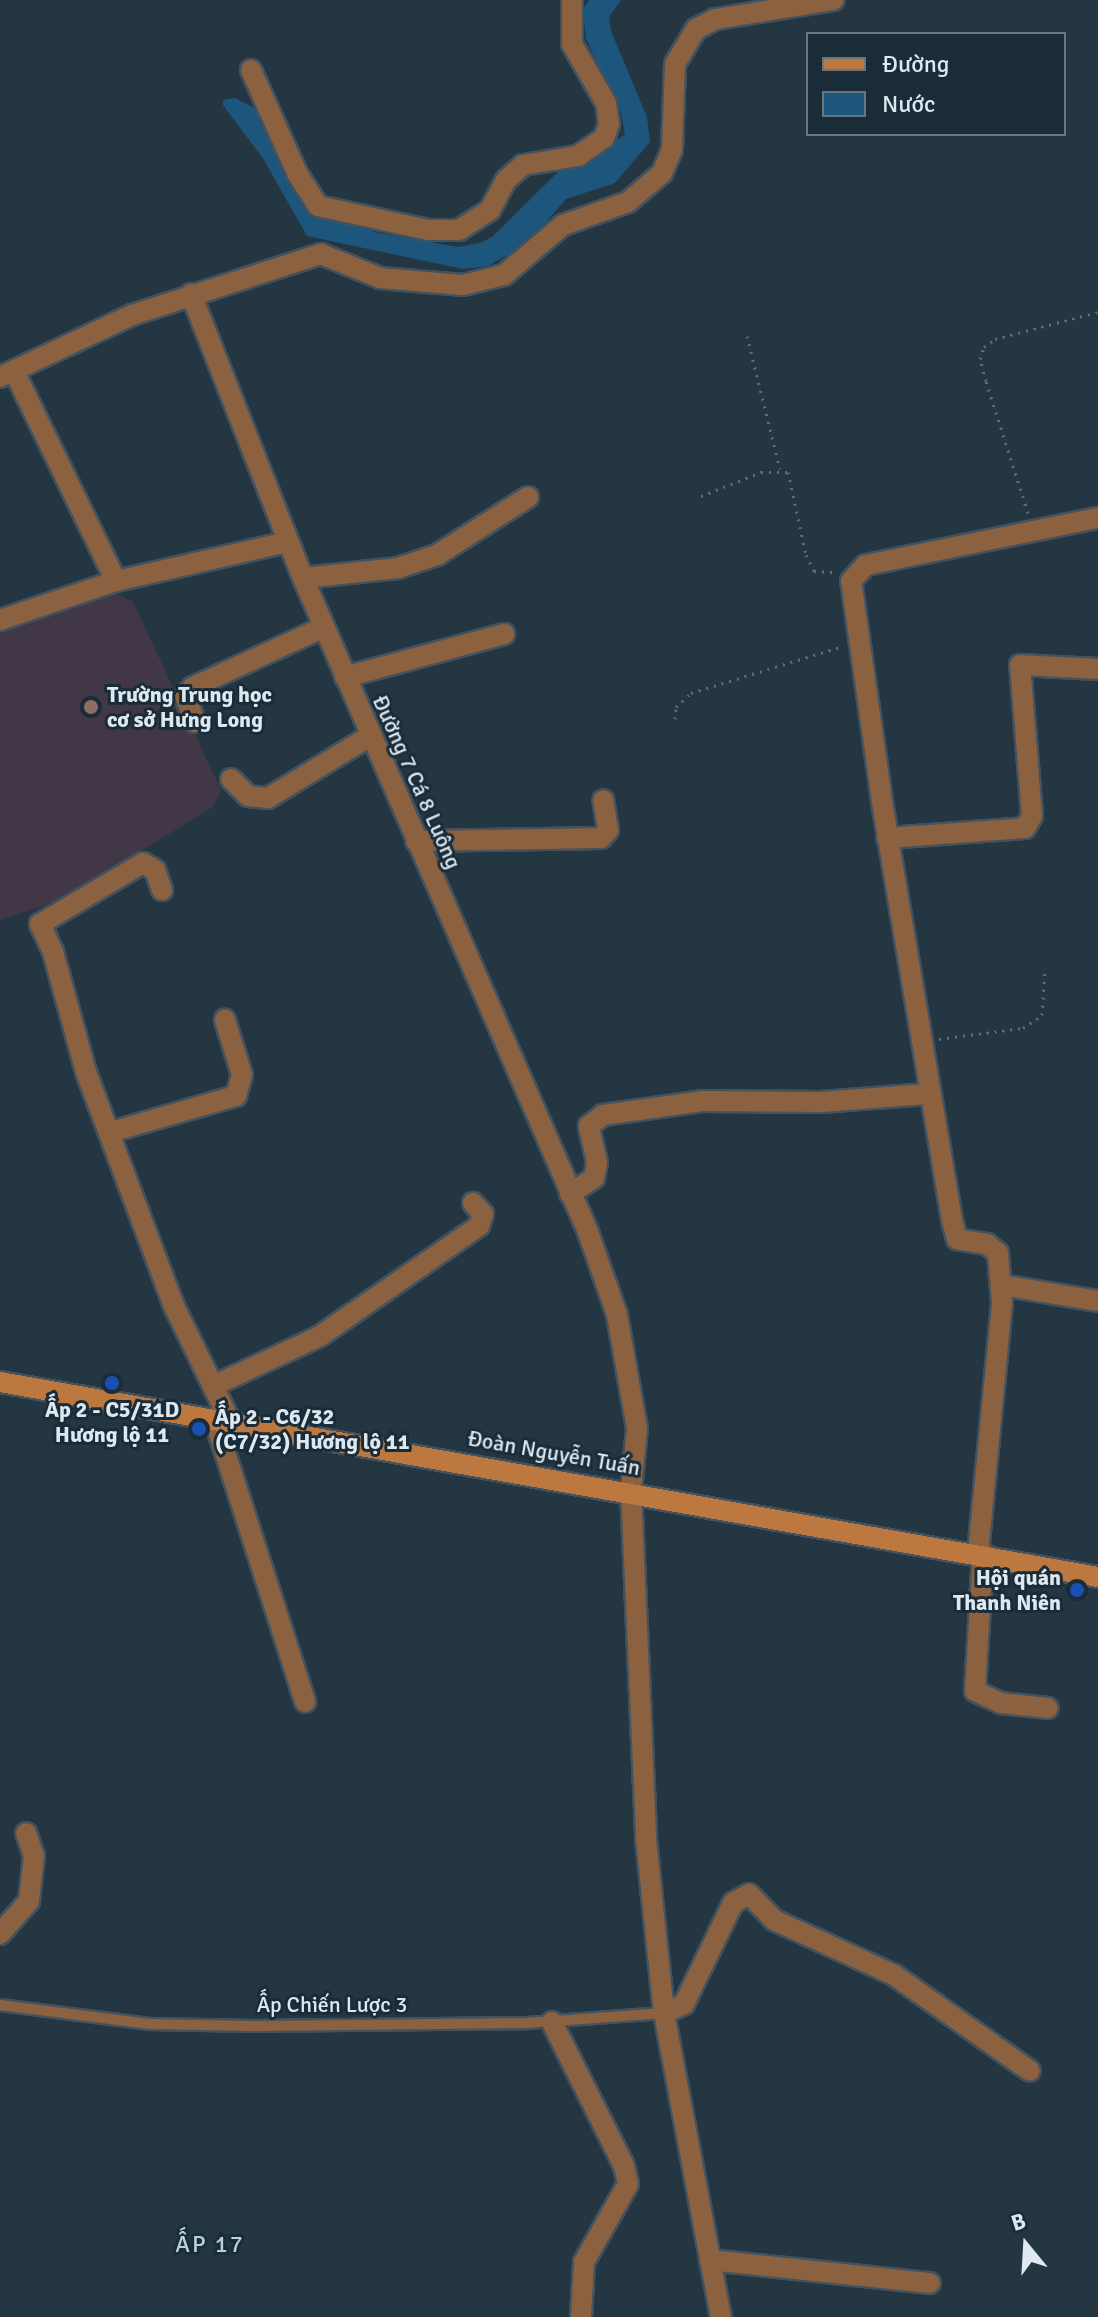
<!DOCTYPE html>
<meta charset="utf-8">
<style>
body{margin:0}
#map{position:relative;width:1098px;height:2317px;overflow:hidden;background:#253643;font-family:Signika,sans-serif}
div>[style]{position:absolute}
.education>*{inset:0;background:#423746}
.water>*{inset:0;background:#1d567c}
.path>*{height:3px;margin-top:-1.5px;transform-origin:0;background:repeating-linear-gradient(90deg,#5e6d78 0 2px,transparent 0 8px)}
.roads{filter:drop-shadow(2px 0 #42525f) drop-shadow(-2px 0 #42525f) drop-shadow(0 2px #42525f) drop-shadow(0 -2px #42525f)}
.service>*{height:10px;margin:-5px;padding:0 5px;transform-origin:5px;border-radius:5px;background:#8c613f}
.minor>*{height:20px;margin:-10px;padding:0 10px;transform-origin:10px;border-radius:10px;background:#8c613f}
.secondary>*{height:20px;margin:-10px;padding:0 10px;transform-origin:10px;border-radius:10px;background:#bd783f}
.dots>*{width:22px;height:22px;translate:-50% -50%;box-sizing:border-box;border:4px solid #1b2c39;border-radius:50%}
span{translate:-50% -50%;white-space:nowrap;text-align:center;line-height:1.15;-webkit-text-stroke:6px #1b2c39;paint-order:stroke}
.poi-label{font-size:22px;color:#dde8f1;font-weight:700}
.left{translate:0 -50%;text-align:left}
.right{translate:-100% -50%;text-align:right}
.street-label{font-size:22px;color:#dde8f1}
.neighbourhood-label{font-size:24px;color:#bacfe0;letter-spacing:2px}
.legend{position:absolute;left:806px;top:32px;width:260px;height:104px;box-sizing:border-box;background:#1b2c39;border:2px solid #697783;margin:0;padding:10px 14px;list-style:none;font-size:24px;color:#dde8f1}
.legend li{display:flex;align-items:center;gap:16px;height:40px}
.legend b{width:40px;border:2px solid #697783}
.north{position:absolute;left:986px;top:2205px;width:80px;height:80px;-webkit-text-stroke:6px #1b2c39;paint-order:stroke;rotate:342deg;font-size:22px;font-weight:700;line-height:32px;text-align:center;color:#dde8f1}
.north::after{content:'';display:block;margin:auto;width:28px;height:36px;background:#dde8f1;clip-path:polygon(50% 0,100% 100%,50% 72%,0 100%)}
</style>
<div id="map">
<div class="education">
<div style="clip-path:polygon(108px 589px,133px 602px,221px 790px,213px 807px,63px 899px,0 920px,0 624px)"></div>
</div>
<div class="water">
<div style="clip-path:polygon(589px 0,621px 0,609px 17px,611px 31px,647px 117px,650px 142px,615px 183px,566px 199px,528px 243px,488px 266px,463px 269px,307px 236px,264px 160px,223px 105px,223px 100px,235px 98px,254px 108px,302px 191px,374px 232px,458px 247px,480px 243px,492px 237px,558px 172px,625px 135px,621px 113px,586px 39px,583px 9px)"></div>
</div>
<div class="path">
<div style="left:747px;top:336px;width:137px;rotate:76.1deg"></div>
<div style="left:701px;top:496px;width:65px;rotate:-21.8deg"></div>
<div style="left:761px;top:472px;width:27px"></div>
<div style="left:788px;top:472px;width:85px;rotate:77.8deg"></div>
<div style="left:806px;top:555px;width:18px;rotate:63deg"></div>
<div style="left:814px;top:571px;width:19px;rotate:3deg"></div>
<div style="left:1028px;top:513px;width:139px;rotate:-107.7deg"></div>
<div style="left:986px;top:381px;width:23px;rotate:-105deg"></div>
<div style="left:980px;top:359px;width:13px;rotate:-72deg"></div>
<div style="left:984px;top:347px;width:14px;rotate:-36deg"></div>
<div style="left:995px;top:339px;width:106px;rotate:-14.7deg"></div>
<div style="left:675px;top:719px;width:12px;rotate:-85deg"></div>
<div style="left:676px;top:707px;width:21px;rotate:-43deg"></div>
<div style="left:691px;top:693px;width:159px;rotate:-17.2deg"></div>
<div style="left:939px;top:1039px;width:85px;rotate:-7.5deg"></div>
<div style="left:1023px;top:1028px;width:23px;rotate:-34deg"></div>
<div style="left:1042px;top:1015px;width:45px;rotate:-86.2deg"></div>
</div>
<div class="roads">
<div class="service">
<div style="left:0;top:2005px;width:151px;rotate:7.2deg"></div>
<div style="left:150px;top:2024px;width:103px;rotate:1.1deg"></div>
<div style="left:253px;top:2026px;width:274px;rotate:-0.6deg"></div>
<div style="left:527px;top:2023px;width:137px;rotate:-4.2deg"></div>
</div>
<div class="minor">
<div style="left:251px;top:70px;width:115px;rotate:65.9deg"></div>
<div style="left:298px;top:175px;width:37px;rotate:57deg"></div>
<div style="left:318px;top:206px;width:113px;rotate:12.3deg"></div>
<div style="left:428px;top:230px;width:31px"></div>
<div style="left:459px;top:230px;width:37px;rotate:-33deg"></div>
<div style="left:490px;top:210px;width:34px;rotate:-62deg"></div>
<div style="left:506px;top:180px;width:23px;rotate:-41deg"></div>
<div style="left:523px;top:165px;width:56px;rotate:-9.3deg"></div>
<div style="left:578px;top:156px;width:32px;rotate:-35deg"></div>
<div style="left:604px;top:138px;width:15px;rotate:-70deg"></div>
<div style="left:609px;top:124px;width:21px;rotate:-98deg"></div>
<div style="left:606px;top:103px;width:68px;rotate:-120deg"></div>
<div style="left:572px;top:44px;width:44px;rotate:-90deg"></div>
<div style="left:191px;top:294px;width:305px;rotate:68.5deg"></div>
<div style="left:303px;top:578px;width:713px;rotate:66.45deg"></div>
<div style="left:588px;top:1232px;width:88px;rotate:70.7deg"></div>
<div style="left:617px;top:1315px;width:116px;rotate:80deg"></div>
<div style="left:637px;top:1429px;width:61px;rotate:95.6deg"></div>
<div style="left:631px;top:1490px;width:349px;rotate:87.5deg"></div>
<div style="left:646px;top:1839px;width:175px;rotate:84.1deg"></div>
<div style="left:664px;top:2013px;width:309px;rotate:79.4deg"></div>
<div style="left:14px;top:371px;width:233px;rotate:64.1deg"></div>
<div style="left:0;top:377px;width:146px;rotate:-25.2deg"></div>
<div style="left:132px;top:315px;width:199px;rotate:-17.9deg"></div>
<div style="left:321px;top:254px;width:64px;rotate:22.1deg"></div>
<div style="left:380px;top:278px;width:83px;rotate:4.8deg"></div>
<div style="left:463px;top:285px;width:42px;rotate:-13.7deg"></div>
<div style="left:504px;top:275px;width:77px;rotate:-40.3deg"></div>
<div style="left:563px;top:225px;width:69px;rotate:-19.5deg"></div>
<div style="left:628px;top:202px;width:45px;rotate:-40.5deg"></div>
<div style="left:662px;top:173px;width:25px;rotate:-67deg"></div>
<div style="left:672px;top:150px;width:86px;rotate:-88deg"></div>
<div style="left:675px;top:64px;width:41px;rotate:-59deg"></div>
<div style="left:696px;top:29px;width:22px;rotate:-27deg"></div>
<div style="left:716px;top:19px;width:119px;rotate:-9.2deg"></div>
<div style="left:303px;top:578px;width:96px;rotate:-6deg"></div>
<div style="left:398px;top:568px;width:41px;rotate:-18.4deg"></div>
<div style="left:437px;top:555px;width:108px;rotate:-32.5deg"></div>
<div style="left:0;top:620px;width:122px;rotate:-18.6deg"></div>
<div style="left:116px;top:581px;width:176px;rotate:-12.8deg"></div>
<div style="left:345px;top:677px;width:165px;rotate:-15.1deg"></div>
<div style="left:195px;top:722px;width:28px;rotate:-111deg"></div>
<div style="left:185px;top:696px;width:12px;rotate:-48deg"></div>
<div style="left:193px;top:687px;width:144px;rotate:-24.6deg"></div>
<div style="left:231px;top:779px;width:24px;rotate:45deg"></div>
<div style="left:248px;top:796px;width:20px;rotate:6deg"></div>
<div style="left:268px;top:798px;width:119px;rotate:-31.3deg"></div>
<div style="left:887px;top:838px;width:138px;rotate:-4.1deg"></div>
<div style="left:1025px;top:828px;width:14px;rotate:-60deg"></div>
<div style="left:1032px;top:816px;width:151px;rotate:-94.5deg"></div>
<div style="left:1020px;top:665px;width:78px;rotate:2.9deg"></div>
<div style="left:416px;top:841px;width:185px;rotate:-0.9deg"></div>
<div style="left:601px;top:838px;width:11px;rotate:-49deg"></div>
<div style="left:608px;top:830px;width:30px;rotate:-99deg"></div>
<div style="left:162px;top:890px;width:21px;rotate:-109deg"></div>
<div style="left:155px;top:870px;width:14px;rotate:-150deg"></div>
<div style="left:143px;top:863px;width:120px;rotate:149.4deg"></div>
<div style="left:40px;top:924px;width:31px;rotate:65deg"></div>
<div style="left:53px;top:952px;width:124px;rotate:74.6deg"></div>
<div style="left:86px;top:1072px;width:248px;rotate:69.4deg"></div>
<div style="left:173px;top:1304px;width:130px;rotate:64deg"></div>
<div style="left:111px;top:1132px;width:130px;rotate:-16.1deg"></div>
<div style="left:236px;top:1096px;width:22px;rotate:-74deg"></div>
<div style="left:242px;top:1075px;width:58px;rotate:-107.2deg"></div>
<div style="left:570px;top:1194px;width:29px;rotate:-34deg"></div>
<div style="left:594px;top:1178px;width:16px;rotate:-79deg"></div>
<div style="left:597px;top:1162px;width:37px;rotate:-103deg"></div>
<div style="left:589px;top:1126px;width:18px;rotate:-38deg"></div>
<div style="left:603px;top:1115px;width:100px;rotate:-8deg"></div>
<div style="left:702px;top:1101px;width:119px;rotate:0.5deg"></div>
<div style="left:821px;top:1102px;width:107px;rotate:-4.3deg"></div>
<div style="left:1001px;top:1285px;width:98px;rotate:9.4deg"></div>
<div style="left:215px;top:1385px;width:116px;rotate:-25deg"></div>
<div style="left:320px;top:1336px;width:193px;rotate:-34.7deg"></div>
<div style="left:479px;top:1226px;width:13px;rotate:-72deg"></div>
<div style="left:483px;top:1214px;width:15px;rotate:-132deg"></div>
<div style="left:214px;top:1418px;width:298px;rotate:72.2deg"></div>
<div style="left:978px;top:1553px;width:251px;rotate:-84.5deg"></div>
<div style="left:1002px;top:1303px;width:50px;rotate:-94.6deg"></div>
<div style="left:998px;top:1253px;width:14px;rotate:-141deg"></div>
<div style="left:987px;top:1244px;width:30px;rotate:-171deg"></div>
<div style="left:957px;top:1239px;width:20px;rotate:-105deg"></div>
<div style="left:952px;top:1220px;width:418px;rotate:-99.5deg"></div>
<div style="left:883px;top:808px;width:229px;rotate:-98deg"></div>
<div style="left:851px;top:581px;width:22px;rotate:-47deg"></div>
<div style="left:866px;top:565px;width:237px;rotate:-11.5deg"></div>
<div style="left:983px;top:1553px;width:138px;rotate:93.3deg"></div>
<div style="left:975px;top:1691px;width:29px;rotate:25deg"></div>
<div style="left:1001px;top:1703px;width:47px;rotate:6.1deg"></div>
<div style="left:0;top:1934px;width:44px;rotate:-48.7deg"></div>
<div style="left:29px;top:1901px;width:45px;rotate:-83.7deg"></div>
<div style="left:34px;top:1856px;width:24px;rotate:-109deg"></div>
<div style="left:664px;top:2013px;width:22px;rotate:-24deg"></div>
<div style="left:684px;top:2004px;width:112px;rotate:-64.1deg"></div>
<div style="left:733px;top:1903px;width:18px;rotate:-29deg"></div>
<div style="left:749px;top:1894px;width:36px;rotate:46deg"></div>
<div style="left:774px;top:1920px;width:132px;rotate:24.6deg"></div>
<div style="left:894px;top:1975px;width:166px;rotate:35.2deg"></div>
<div style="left:552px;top:2022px;width:161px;rotate:63.4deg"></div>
<div style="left:624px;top:2166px;width:18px;rotate:77deg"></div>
<div style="left:628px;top:2184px;width:90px;rotate:119.4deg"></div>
<div style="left:584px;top:2262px;width:55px;rotate:93.1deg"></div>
<div style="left:710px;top:2260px;width:221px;rotate:6deg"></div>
</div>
<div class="secondary">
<div style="left:0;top:1382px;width:1115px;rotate:10.07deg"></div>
</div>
</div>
<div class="dots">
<div style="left:91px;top:707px;background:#8d6e63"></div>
<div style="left:112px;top:1383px;background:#1a4fb4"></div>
<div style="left:199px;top:1429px;background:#1a4fb4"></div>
<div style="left:1077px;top:1590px;background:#1a4fb4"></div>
</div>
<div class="poi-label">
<span class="left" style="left:107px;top:707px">Trường Trung học<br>cơ sở Hưng Long</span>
<span style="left:112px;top:1422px">Ấp 2 - C5/31D<br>Hương lộ 11</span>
<span class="left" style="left:215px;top:1429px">Ấp 2 - C6/32<br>(C7/32) Hương lộ 11</span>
<span class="right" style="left:1061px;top:1590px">Hội quán<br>Thanh Niên</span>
</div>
<div class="street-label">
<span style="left:417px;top:782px;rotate:66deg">Đường 7 Cá 8 Luông</span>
<span style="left:554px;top:1453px;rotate:10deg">Đoàn Nguyễn Tuấn</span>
<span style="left:332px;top:2005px">Ấp Chiến Lược 3</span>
</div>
<div class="neighbourhood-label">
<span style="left:210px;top:2245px">ẤP 17</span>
</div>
<ul class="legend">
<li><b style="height:10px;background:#bd783f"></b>Đường</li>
<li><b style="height:22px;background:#1d567c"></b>Nước</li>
</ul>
<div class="north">B</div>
</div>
